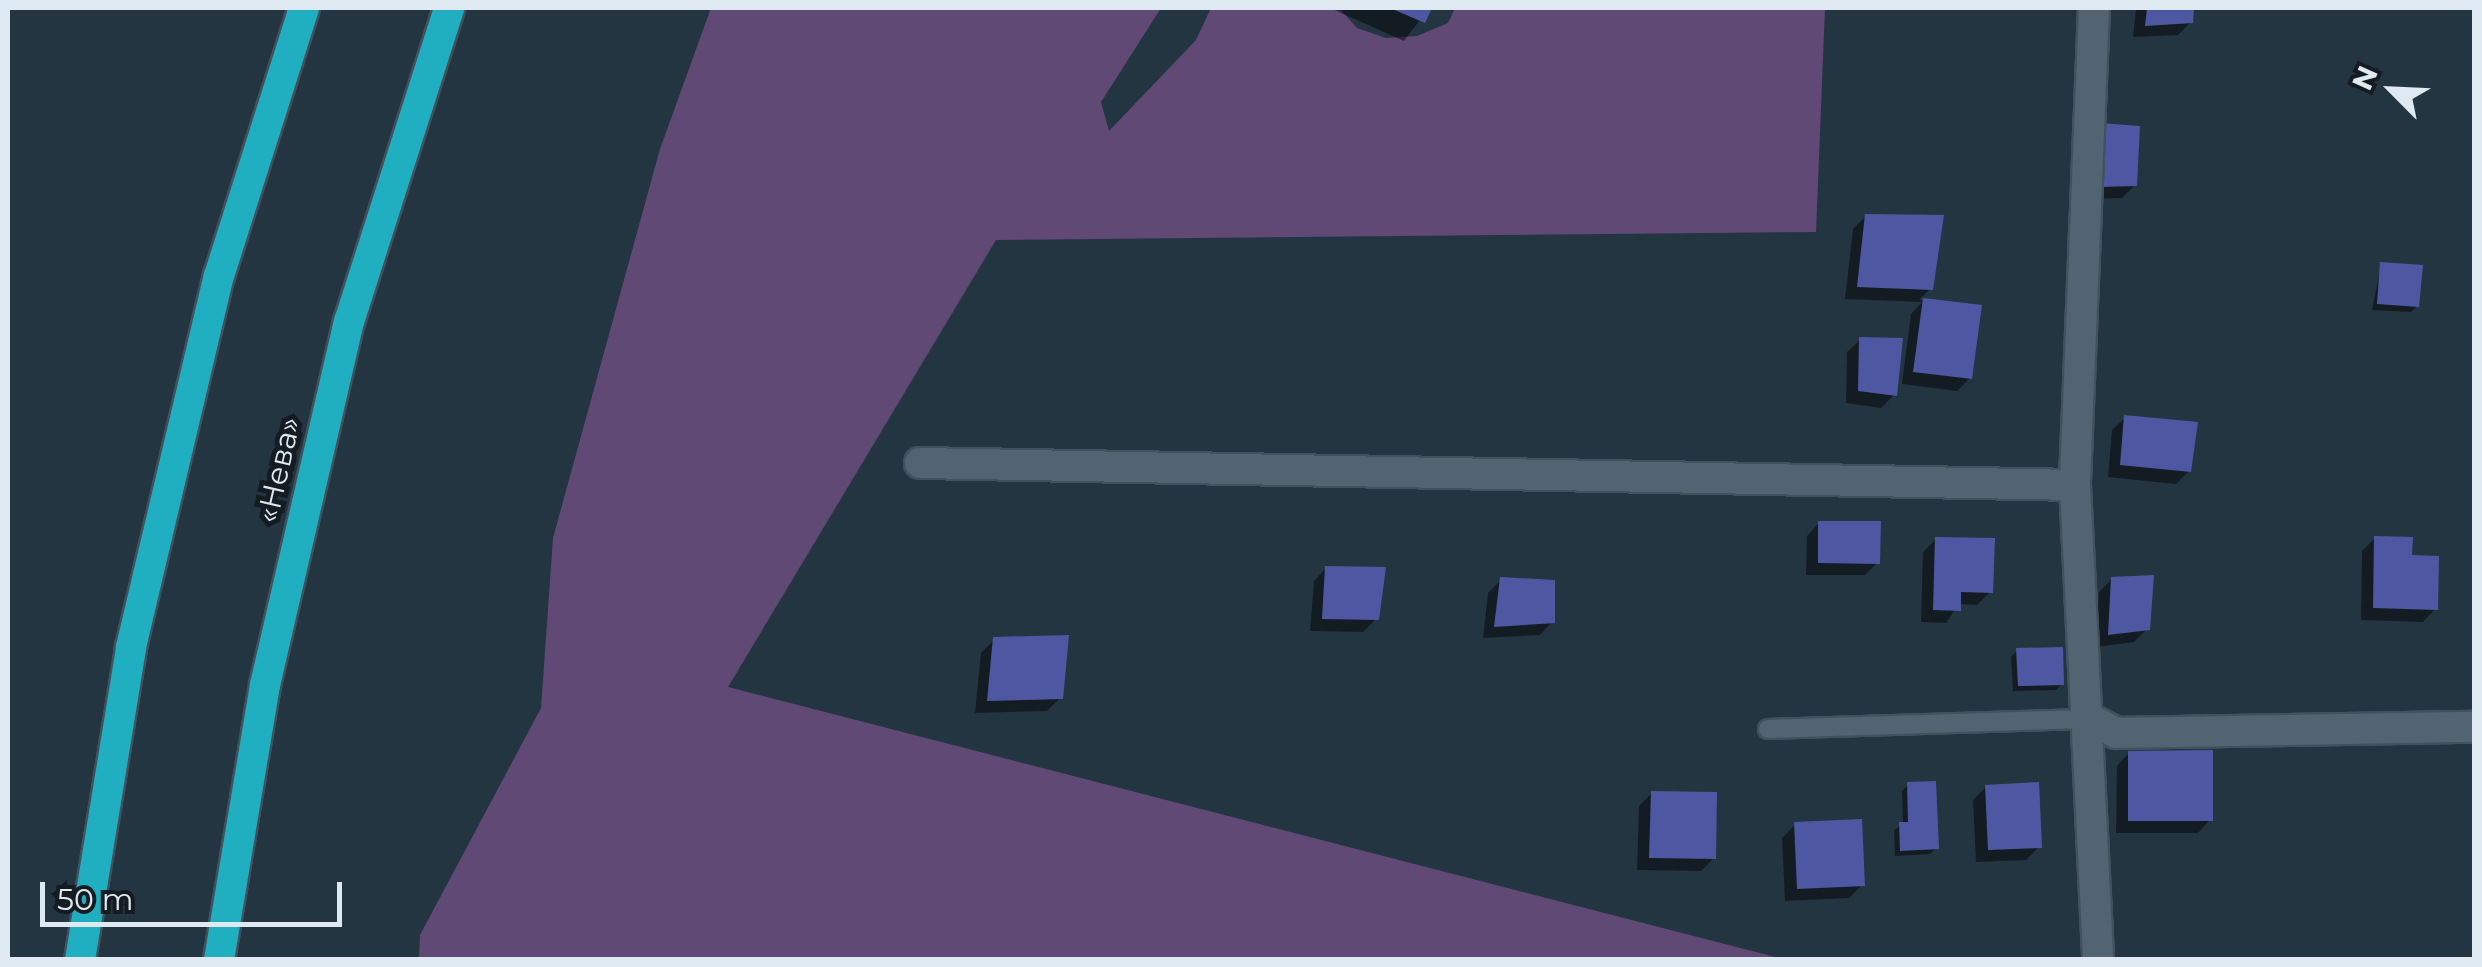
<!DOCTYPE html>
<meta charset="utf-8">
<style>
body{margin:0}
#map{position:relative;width:2482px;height:967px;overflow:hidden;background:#243542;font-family:Montserrat,sans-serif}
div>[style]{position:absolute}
.green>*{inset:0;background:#614976}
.shadow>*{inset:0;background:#0007}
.building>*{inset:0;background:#4e58a2}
.roads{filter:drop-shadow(2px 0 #43515c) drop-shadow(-2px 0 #43515c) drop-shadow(0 2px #43515c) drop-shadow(0 -2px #43515c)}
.service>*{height:18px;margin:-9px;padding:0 9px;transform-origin:9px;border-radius:9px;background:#526472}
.minor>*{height:30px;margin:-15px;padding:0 15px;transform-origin:15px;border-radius:15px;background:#526472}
.motorway>*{height:30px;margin:-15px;padding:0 15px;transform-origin:15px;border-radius:15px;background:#20afc1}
span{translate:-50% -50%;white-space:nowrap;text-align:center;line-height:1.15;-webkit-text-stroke:10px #141c22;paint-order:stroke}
.street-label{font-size:30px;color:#dee9f1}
.frame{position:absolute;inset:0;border:10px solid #dee9f1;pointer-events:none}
.north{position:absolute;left:2342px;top:40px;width:100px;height:100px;-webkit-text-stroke:8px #141c22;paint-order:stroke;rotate:294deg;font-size:28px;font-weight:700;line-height:40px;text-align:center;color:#dee9f1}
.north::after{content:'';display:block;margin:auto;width:35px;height:45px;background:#dee9f1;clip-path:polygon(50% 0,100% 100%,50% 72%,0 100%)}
.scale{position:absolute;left:40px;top:882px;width:302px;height:45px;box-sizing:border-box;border:5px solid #dee9f1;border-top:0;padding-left:12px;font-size:30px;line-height:35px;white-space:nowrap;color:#dee9f1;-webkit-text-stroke:8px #141c22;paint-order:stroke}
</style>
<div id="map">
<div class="green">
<div style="clip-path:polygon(711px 8px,1161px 8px,1101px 102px,1109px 131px,1196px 40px,1211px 8px,1339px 8px,1357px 28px,1386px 38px,1417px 36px,1448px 23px,1455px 8px,1825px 8px,1816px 232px,996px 240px,728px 687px,1783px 959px,419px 959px,420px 935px,541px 708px,553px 538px,660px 149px)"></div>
</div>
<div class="shadow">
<div style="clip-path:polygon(1330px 8px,1429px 8px,1404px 41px)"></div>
<div style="clip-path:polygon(2136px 8px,2191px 8px,2191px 22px,2178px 35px,2133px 37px)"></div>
<div style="clip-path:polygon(2138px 128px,2135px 185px,2122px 198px,2086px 199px)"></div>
<div style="clip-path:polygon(1866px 216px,1930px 289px,1919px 300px,1979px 307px,1970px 378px,1957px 391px,1902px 384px,1911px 314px,1922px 302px,1845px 299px,1853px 229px)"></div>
<div style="clip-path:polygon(2381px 265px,2417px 306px,2411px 312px,2372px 310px)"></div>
<div style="clip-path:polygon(1860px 340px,1894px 395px,1881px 408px,1846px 403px,1847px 352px)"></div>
<div style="clip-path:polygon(2125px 418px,2189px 471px,2176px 484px,2108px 477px,2112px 430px)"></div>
<div style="clip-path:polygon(1819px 523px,1878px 562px,1865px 575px,1806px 575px,1807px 536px)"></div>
<div style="clip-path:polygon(2375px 538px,2410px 557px,2435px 609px,2423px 622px,2361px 620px,2362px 551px)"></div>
<div style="clip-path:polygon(1936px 539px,1990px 592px,1977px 605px,1959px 604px,1946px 623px,1921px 622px,1923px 552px)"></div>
<div style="clip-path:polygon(1326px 568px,1376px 619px,1363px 632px,1310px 631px,1314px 581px)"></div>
<div style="clip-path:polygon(2112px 579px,2147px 629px,2134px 642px,2096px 647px,2099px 592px)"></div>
<div style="clip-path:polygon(1501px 580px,1552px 622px,1540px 635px,1483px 638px,1488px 593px)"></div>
<div style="clip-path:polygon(994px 640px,1060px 698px,1047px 711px,975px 713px,981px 653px)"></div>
<div style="clip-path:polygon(2017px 651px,2062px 684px,2056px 690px,2013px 691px,2011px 657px)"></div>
<div style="clip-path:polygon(2129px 753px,2210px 820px,2198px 833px,2116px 833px,2117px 766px)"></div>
<div style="clip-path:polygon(1908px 785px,1936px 848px,1930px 854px,1895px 856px,1894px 830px,1903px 824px,1902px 791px)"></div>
<div style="clip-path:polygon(1986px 787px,2039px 847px,2026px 860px,1976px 862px,1973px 800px)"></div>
<div style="clip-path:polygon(1652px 793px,1714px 858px,1701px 871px,1637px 870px,1639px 806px)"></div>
<div style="clip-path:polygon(1795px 825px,1862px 885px,1849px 898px,1785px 901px,1782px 838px)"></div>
</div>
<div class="building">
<div style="clip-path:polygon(1390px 8px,1432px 8px,1425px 23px)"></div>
<div style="clip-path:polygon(2147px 8px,2194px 8px,2193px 23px,2145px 26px)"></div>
<div style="clip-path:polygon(2100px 123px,2140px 126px,2137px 186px,2098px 187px)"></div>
<div style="clip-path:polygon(1865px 214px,1944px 215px,1933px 290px,1857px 287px)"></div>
<div style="clip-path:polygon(2380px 262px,2423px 265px,2419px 307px,2377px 304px)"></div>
<div style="clip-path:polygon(1923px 298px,1982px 305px,1972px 379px,1913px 372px)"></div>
<div style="clip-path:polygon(1859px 337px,1903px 338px,1897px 396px,1858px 391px)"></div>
<div style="clip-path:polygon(2124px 415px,2198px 422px,2191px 472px,2120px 465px)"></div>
<div style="clip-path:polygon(1818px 521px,1881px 521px,1880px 564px,1818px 563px)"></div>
<div style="clip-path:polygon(2374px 536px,2413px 537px,2412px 555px,2439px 556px,2438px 610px,2373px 608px)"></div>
<div style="clip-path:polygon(1935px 537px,1995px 538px,1993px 593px,1961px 592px,1961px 611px,1933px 610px)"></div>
<div style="clip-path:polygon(1325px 566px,1386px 567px,1379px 620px,1322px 619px)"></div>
<div style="clip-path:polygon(2154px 575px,2150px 630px,2108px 635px,2111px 577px)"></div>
<div style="clip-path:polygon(1500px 577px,1555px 580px,1555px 623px,1494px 627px)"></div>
<div style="clip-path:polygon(1069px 635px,1063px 699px,987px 701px,993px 637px)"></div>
<div style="clip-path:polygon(2063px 647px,2064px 685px,2018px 686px,2016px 648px)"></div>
<div style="clip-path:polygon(2213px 750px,2213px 821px,2128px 821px,2128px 751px)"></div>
<div style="clip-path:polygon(1936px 781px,1939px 849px,1900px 851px,1899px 822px,1908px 822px,1907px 782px)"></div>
<div style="clip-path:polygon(2039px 782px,2042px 848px,1988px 850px,1985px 785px)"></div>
<div style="clip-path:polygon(1651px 791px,1717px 792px,1716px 859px,1649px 858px)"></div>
<div style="clip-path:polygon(1862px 819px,1865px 886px,1797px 889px,1794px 822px)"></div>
</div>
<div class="roads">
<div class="service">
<div style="left:1768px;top:729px;width:322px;rotate:-1.8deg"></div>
</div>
<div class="minor">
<div style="left:2094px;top:8px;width:477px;rotate:92.3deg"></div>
<div style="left:2075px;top:485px;width:476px;rotate:87.2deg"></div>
<div style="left:920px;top:463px;width:1155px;rotate:1.09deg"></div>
<div style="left:2090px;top:719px;width:30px;rotate:28deg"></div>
<div style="left:2116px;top:733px;width:358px;rotate:-1deg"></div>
</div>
<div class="motorway">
<div style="left:80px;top:960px;width:317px;rotate:-80.7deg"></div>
<div style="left:131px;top:647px;width:381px;rotate:-76.7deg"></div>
<div style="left:219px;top:276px;width:281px;rotate:-72.4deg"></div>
<div style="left:219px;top:960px;width:279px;rotate:-80.5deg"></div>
<div style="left:265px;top:685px;width:373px;rotate:-77deg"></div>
<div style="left:349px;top:322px;width:330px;rotate:-72.3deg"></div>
</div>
</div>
<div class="street-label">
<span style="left:279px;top:470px;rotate:-77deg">«Нева»</span>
</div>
<div class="frame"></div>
<div class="north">N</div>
<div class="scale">50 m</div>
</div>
